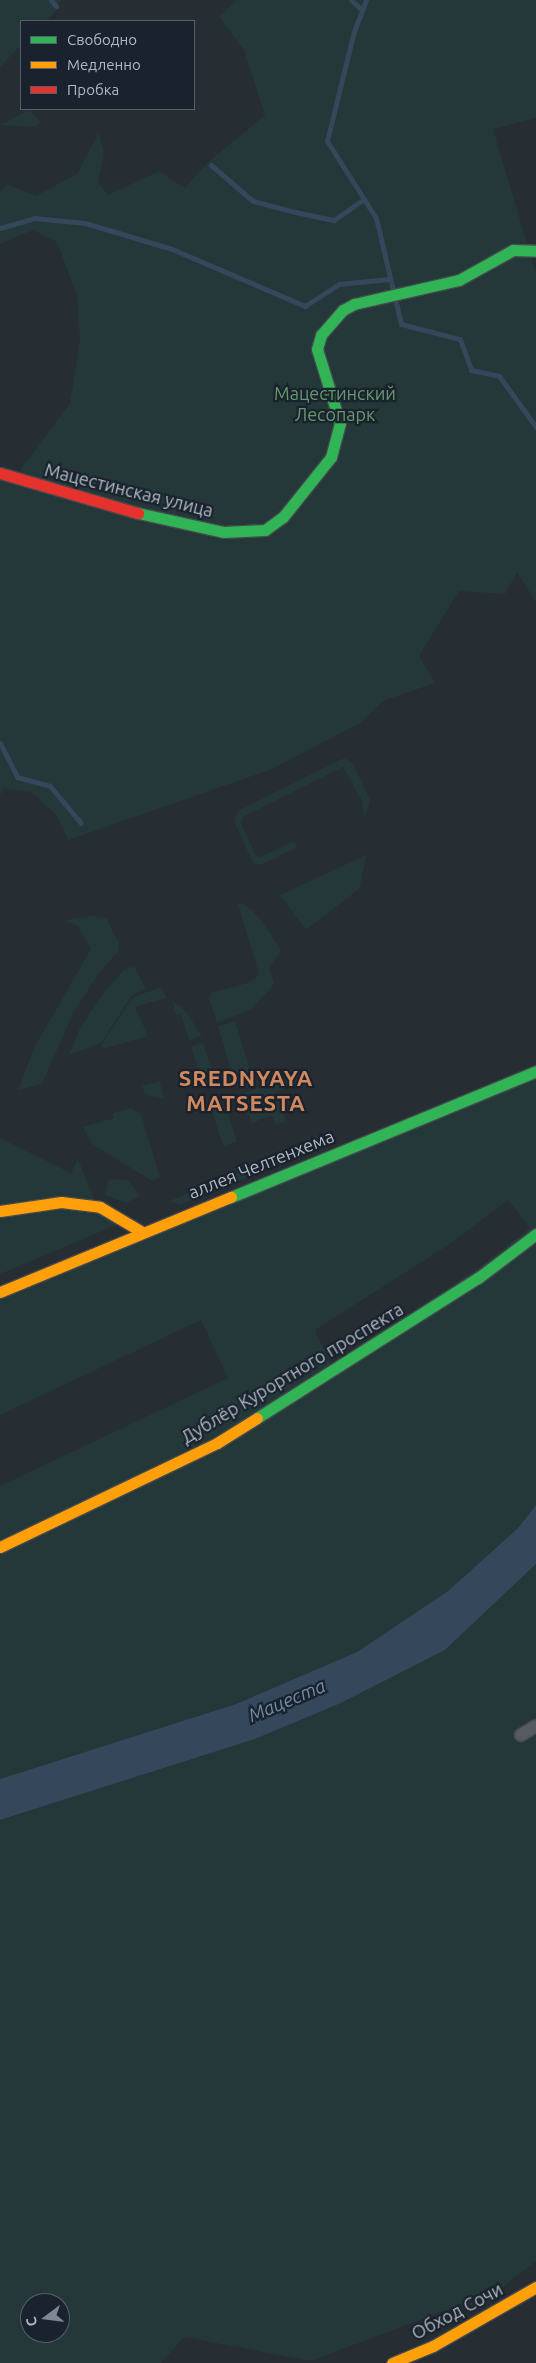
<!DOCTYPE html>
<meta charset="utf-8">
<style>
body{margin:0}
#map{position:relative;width:536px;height:2363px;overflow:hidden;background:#262d33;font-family:Ubuntu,sans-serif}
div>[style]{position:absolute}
.green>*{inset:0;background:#243839}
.water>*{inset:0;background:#34475b}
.stream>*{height:5px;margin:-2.5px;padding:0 2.5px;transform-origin:2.5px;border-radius:2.5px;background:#34475b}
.roads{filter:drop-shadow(1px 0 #44494e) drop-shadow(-1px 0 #44494e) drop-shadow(0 1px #44494e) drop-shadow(0 -1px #44494e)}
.street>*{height:12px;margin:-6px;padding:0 6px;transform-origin:6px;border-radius:6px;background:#565a61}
.fast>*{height:11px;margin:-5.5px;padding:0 5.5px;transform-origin:5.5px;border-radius:5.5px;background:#30b455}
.slow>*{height:11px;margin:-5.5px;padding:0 5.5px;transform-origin:5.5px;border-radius:5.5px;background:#ff9f0a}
.jam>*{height:11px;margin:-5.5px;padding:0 5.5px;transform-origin:5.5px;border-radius:5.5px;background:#e5322d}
span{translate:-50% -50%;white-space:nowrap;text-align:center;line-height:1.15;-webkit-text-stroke:4.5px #1a232d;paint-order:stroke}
.park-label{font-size:18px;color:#67956e}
.street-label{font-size:18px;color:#afb9c5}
.water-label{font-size:19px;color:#708ca8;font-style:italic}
.district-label{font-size:22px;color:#d1885e;font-weight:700;letter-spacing:1px}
.legend{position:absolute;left:20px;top:20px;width:175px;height:90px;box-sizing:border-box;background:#1a232d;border:1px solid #565f6a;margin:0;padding:6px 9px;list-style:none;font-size:15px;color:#afb9c5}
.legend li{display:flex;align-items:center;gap:10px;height:25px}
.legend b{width:25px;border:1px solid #565f6a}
.north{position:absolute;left:20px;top:2293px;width:50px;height:50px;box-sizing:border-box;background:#1a232d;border:1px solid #565f6a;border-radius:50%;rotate:255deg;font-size:14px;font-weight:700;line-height:20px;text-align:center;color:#afb9c5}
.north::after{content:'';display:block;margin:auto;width:18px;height:22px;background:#7f8892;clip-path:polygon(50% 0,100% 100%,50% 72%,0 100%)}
</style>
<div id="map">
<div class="green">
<div style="clip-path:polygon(0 0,61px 0,56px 6px,58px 9px,46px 21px,21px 21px,21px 45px,0 67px)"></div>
<div style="clip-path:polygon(237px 0,536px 0,536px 118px,493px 129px,536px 274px,536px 602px,517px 572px,505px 594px,459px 591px,419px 656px,435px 683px,383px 701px,360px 723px,270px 770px,68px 840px,57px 816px,31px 792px,5px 788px,0 795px,0 467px,19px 472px,70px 403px,80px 340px,77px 296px,57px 242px,33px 230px,0 244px,0 193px,7px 184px,36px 196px,77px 174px,99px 132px,104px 154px,98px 182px,108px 195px,159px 171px,185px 188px,206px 164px,265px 115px,244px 50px,219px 17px)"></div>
<div style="clip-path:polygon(30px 110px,40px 122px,35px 127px,0 125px)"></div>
<div style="clip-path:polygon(342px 759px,347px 759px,353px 764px,370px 800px,367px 813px,364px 816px,362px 801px,343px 767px,243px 817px,241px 823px,256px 856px,261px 857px,294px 841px,297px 847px,261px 865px,253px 863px,234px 821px,238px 811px)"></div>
<div style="clip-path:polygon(366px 855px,360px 888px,306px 930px,280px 895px)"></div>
<div style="clip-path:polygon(243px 903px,259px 917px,281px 950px,269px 968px,274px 983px,272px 987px,251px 1009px,217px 1023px,209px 999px,211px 993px,251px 982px,259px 974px,238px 904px)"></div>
<div style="clip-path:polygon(91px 916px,106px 918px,119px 943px,119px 951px,99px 973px,74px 1011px,42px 1084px,18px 1090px,34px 1048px,91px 949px,78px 926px,65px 920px)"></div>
<div style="clip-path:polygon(134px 966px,146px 989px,132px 995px,101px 1043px,69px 1055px,80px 1028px,102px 995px,124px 970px)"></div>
<div style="clip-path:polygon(162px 987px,166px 998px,135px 1007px,148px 1036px,103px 1049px,101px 1045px,133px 997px)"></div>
<div style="clip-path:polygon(172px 1000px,187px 1013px,202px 1036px,189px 1040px,181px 1014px,176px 1015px)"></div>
<div style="clip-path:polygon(235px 1021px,251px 1073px,239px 1077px,231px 1071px,218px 1026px)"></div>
<div style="clip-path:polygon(203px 1043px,214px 1076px,212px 1082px,204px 1089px,191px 1046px)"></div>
<div style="clip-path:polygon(evenodd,536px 1071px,536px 1505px,518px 1528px,448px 1591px,357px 1652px,236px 1704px,0 1779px,0 1486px,228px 1378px,201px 1320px,0 1415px,0 1292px,536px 1071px,508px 1200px,530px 1228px,476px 1270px,331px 1364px,315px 1330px,453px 1242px,508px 1200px)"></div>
<div style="clip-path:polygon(304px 1072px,307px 1080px,275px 1092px,286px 1121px,276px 1125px,272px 1116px,252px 1123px,243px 1101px,246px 1092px)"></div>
<div style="clip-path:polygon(160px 1081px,164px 1098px,145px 1095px,142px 1086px)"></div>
<div style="clip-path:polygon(209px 1101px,226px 1107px,237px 1142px,223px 1146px)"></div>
<div style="clip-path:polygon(131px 1108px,141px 1114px,160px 1178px,152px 1181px,92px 1144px,83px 1127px,114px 1118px,113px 1113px)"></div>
<div style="clip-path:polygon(0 1138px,71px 1173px,78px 1159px,99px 1212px,119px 1224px,0 1274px)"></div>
<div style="clip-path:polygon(247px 1169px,246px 1178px,180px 1205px,169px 1201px)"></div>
<div style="clip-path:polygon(109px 1179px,128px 1180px,140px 1196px,126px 1203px,105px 1195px)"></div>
<div style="clip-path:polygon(evenodd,536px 1564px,536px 2261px,499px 2290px,311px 2361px,184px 2337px,161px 2363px,0 2363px,0 1820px,255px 1739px,341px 1703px,445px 1650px,536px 1564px,30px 2303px,60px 2303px,60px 2333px,30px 2333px,30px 2303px)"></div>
</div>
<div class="water">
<div style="clip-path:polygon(536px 1505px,536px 1564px,445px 1650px,341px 1703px,255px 1739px,0 1820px,0 1779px,236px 1704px,357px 1652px,448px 1591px,518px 1528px)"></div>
</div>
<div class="stream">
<div style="left:51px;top:0;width:8px;rotate:50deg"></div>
<div style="left:351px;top:0;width:15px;rotate:42deg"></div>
<div style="left:366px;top:0;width:33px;rotate:111deg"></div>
<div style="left:354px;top:31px;width:113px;rotate:103.8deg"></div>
<div style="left:327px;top:141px;width:91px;rotate:57.5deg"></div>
<div style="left:376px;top:218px;width:109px;rotate:76.7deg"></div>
<div style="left:401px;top:324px;width:61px;rotate:14.3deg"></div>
<div style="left:460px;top:339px;width:33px;rotate:70deg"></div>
<div style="left:471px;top:370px;width:29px;rotate:12deg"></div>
<div style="left:499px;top:376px;width:63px;rotate:54deg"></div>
<div style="left:211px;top:165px;width:55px;rotate:40.6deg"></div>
<div style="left:253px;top:201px;width:43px;rotate:14.7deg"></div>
<div style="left:295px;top:212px;width:40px;rotate:12deg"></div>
<div style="left:334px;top:220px;width:37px;rotate:-35deg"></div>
<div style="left:0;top:228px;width:35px;rotate:-16deg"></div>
<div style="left:34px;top:218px;width:51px;rotate:5.6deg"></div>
<div style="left:85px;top:223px;width:91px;rotate:16.6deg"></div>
<div style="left:172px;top:249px;width:145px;rotate:23.2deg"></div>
<div style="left:305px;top:306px;width:40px;rotate:-32.9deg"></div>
<div style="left:339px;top:284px;width:50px;rotate:-5.7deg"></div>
<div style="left:0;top:743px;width:38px;rotate:63deg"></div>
<div style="left:17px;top:777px;width:34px;rotate:15deg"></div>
<div style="left:50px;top:786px;width:48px;rotate:50deg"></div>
</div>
<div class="roads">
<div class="street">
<div style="left:521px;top:1735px;width:17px;rotate:-31deg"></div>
</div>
<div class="fast">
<div style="left:138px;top:513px;width:87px;rotate:12.6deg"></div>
<div style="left:223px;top:532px;width:42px;rotate:-2.7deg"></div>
<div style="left:265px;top:530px;width:22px;rotate:-36deg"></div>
<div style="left:283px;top:517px;width:77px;rotate:-51.3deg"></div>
<div style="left:331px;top:457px;width:35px;rotate:-75deg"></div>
<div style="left:340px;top:423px;width:77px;rotate:-107.3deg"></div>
<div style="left:317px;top:349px;width:15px;rotate:-74deg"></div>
<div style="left:321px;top:335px;width:33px;rotate:-49deg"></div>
<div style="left:343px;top:310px;width:13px;rotate:-29deg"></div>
<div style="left:354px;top:304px;width:108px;rotate:-12.9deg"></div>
<div style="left:459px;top:280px;width:62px;rotate:-29.1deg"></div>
<div style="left:513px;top:250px;width:23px;rotate:2deg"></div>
<div style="left:231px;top:1197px;width:330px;rotate:-22.4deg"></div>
<div style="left:257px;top:1418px;width:262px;rotate:-32.4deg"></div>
<div style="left:478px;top:1278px;width:73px;rotate:-37.2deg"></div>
</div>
<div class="slow">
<div style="left:0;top:1211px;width:62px;rotate:-8.4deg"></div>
<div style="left:61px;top:1202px;width:39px;rotate:7deg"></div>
<div style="left:100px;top:1207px;width:49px;rotate:30.8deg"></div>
<div style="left:0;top:1292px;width:250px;rotate:-22.4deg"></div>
<div style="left:0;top:1547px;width:241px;rotate:-25.6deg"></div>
<div style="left:217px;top:1443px;width:47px;rotate:-32deg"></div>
<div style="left:392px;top:2363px;width:44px;rotate:-22.5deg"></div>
<div style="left:433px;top:2346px;width:119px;rotate:-29.8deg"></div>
</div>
<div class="jam">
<div style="left:0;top:473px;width:144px;rotate:16.2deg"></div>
</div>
</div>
<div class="park-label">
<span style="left:335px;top:404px">Мацестинский<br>Лесопарк</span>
</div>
<div class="street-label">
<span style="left:129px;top:490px;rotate:14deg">Мацестинская улица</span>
<span style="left:261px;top:1164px;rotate:-22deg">аллея Челтенхема</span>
<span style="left:292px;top:1373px;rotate:-31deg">Дублёр Курортного проспекта</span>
<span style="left:457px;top:2311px;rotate:-28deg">Обход Сочи</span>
</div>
<div class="water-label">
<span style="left:287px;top:1701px;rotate:-23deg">Мацеста</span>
</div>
<div class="district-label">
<span style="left:246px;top:1090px">SREDNYAYA<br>MATSESTA</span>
</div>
<ul class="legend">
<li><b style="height:6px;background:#30b455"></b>Свободно</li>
<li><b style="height:6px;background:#ff9f0a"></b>Медленно</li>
<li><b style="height:6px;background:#e5322d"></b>Пробка</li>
</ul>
<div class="north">С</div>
</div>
